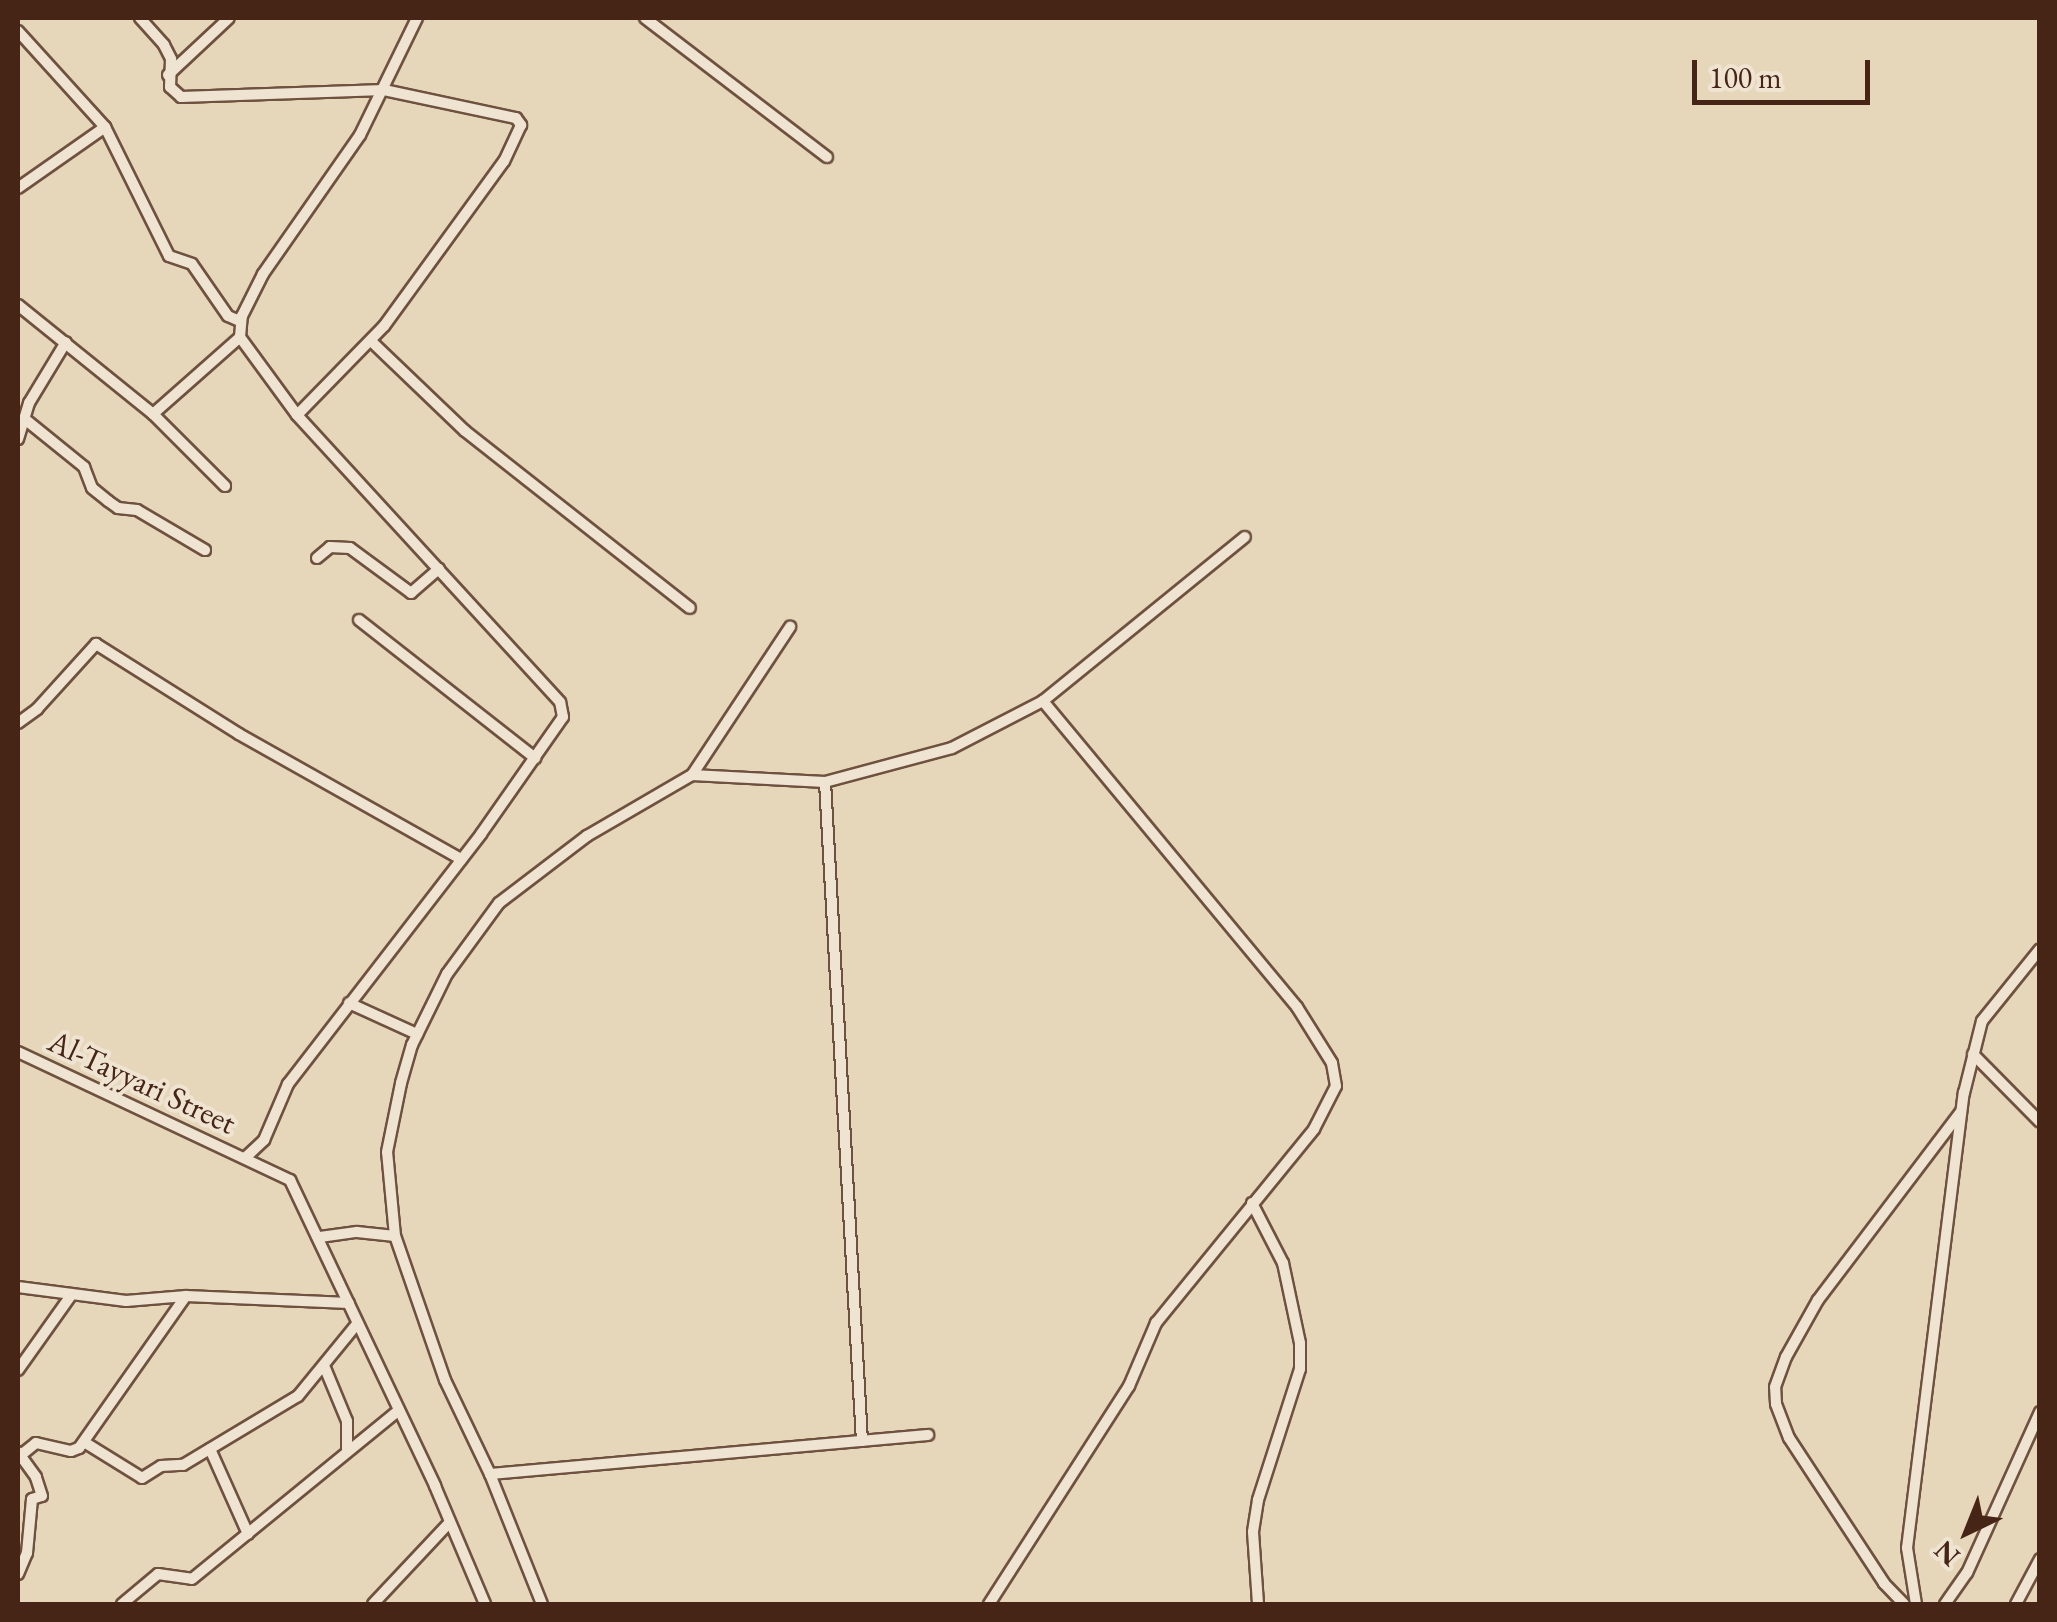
<!DOCTYPE html>
<style>
body{margin:0}
#map{position:relative;width:2057px;height:1622px;overflow:hidden;background:#e6d6ba;font-family:"EB Garamond",serif}
div>[style]{position:absolute}
.roads{filter:drop-shadow(2px 0 #6f513f) drop-shadow(-2px 0 #6f513f) drop-shadow(0 2px #6f513f) drop-shadow(0 -2px #6f513f)}
.street>*{height:10px;margin:-5px;padding:0 5px;transform-origin:5px;border-radius:5px;background:#efe4d2}
span{translate:-50% -50%;white-space:nowrap;text-align:center;line-height:1.15;-webkit-text-stroke:8px #efe4d2;paint-order:stroke}
.street-label{font-size:32px;color:#472516}
.frame{position:absolute;inset:0;border:20px solid #472516;pointer-events:none}
.north{position:absolute;left:1917px;top:1482px;width:100px;height:100px;-webkit-text-stroke:8px #efe4d2;paint-order:stroke;rotate:223deg;font-size:28px;font-weight:700;line-height:40px;text-align:center;color:#472516}
.north::after{content:'';display:block;margin:auto;width:35px;height:45px;background:#472516;clip-path:polygon(50% 0,100% 100%,50% 72%,0 100%)}
.scale{position:absolute;left:1692px;top:60px;width:178px;height:45px;box-sizing:border-box;border:5px solid #472516;border-top:0;padding-left:12px;font-size:30px;line-height:35px;white-space:nowrap;color:#472516;-webkit-text-stroke:8px #efe4d2;paint-order:stroke}
</style>
<div id="map">
<div class="roads">
<div class="street">
<div style="left:140px;top:18px;width:36px;rotate:48deg"></div>
<div style="left:164px;top:45px;width:16px;rotate:63deg"></div>
<div style="left:171px;top:59px;width:28px;rotate:92deg"></div>
<div style="left:170px;top:87px;width:15px;rotate:42deg"></div>
<div style="left:181px;top:97px;width:203px;rotate:-2deg"></div>
<div style="left:384px;top:90px;width:135px;rotate:12deg"></div>
<div style="left:516px;top:118px;width:9px;rotate:54deg"></div>
<div style="left:521px;top:125px;width:40px;rotate:115deg"></div>
<div style="left:504px;top:161px;width:204px;rotate:126deg"></div>
<div style="left:384px;top:326px;width:124px;rotate:134.3deg"></div>
<div style="left:645px;top:18px;width:229px;rotate:37.4deg"></div>
<div style="left:18px;top:31px;width:130px;rotate:47.8deg"></div>
<div style="left:105px;top:127px;width:144px;rotate:63.6deg"></div>
<div style="left:169px;top:256px;width:24px;rotate:19deg"></div>
<div style="left:192px;top:264px;width:63px;rotate:55.3deg"></div>
<div style="left:228px;top:316px;width:13px;rotate:23deg"></div>
<div style="left:168px;top:75px;width:83px;rotate:-43.1deg"></div>
<div style="left:18px;top:188px;width:106px;rotate:-35deg"></div>
<div style="left:18px;top:305px;width:174px;rotate:38.9deg"></div>
<div style="left:153px;top:414px;width:116px;rotate:-41.5deg"></div>
<div style="left:371px;top:341px;width:130px;rotate:43.8deg"></div>
<div style="left:465px;top:431px;width:286px;rotate:38.2deg"></div>
<div style="left:153px;top:414px;width:102px;rotate:45deg"></div>
<div style="left:26px;top:420px;width:75px;rotate:39deg"></div>
<div style="left:84px;top:467px;width:22px;rotate:69deg"></div>
<div style="left:92px;top:488px;width:21px;rotate:39deg"></div>
<div style="left:108px;top:501px;width:12px;rotate:35deg"></div>
<div style="left:118px;top:508px;width:19px;rotate:6deg"></div>
<div style="left:137px;top:510px;width:79px;rotate:30.5deg"></div>
<div style="left:18px;top:439px;width:38px;rotate:-73deg"></div>
<div style="left:29px;top:403px;width:71px;rotate:-58.8deg"></div>
<div style="left:317px;top:558px;width:17px;rotate:-40deg"></div>
<div style="left:330px;top:547px;width:20px;rotate:3deg"></div>
<div style="left:350px;top:548px;width:76px;rotate:36.4deg"></div>
<div style="left:411px;top:593px;width:37px;rotate:-41deg"></div>
<div style="left:359px;top:620px;width:224px;rotate:38.1deg"></div>
<div style="left:18px;top:723px;width:24px;rotate:-36deg"></div>
<div style="left:37px;top:709px;width:88px;rotate:-47.8deg"></div>
<div style="left:96px;top:644px;width:169px;rotate:32.2deg"></div>
<div style="left:239px;top:734px;width:255px;rotate:29.4deg"></div>
<div style="left:692px;top:775px;width:133px;rotate:3deg"></div>
<div style="left:825px;top:782px;width:131px;rotate:-15deg"></div>
<div style="left:952px;top:748px;width:102px;rotate:-27.3deg"></div>
<div style="left:1043px;top:701px;width:260px;rotate:-39.1deg"></div>
<div style="left:825px;top:782px;width:660px;rotate:86.79deg"></div>
<div style="left:349px;top:1003px;width:75px;rotate:24.5deg"></div>
<div style="left:18px;top:1052px;width:301px;rotate:25.2deg"></div>
<div style="left:290px;top:1180px;width:339px;rotate:64.6deg"></div>
<div style="left:435px;top:1486px;width:128px;rotate:67deg"></div>
<div style="left:1973px;top:1054px;width:95px;rotate:45.4deg"></div>
<div style="left:246px;top:1157px;width:25px;rotate:-43deg"></div>
<div style="left:264px;top:1140px;width:61px;rotate:-66.8deg"></div>
<div style="left:288px;top:1084px;width:316px;rotate:-52.3deg"></div>
<div style="left:481px;top:834px;width:143px;rotate:-55deg"></div>
<div style="left:563px;top:717px;width:15px;rotate:-101deg"></div>
<div style="left:560px;top:702px;width:389px;rotate:-132.5deg"></div>
<div style="left:297px;top:415px;width:97px;rotate:-126.2deg"></div>
<div style="left:240px;top:337px;width:21px;rotate:-85deg"></div>
<div style="left:242px;top:316px;width:47px;rotate:-63.4deg"></div>
<div style="left:263px;top:274px;width:169px;rotate:-55.1deg"></div>
<div style="left:360px;top:135px;width:130px;rotate:-64deg"></div>
<div style="left:1252px;top:1203px;width:68px;rotate:62.7deg"></div>
<div style="left:1283px;top:1263px;width:82px;rotate:78deg"></div>
<div style="left:1300px;top:1343px;width:26px;rotate:90deg"></div>
<div style="left:1300px;top:1369px;width:138px;rotate:107.8deg"></div>
<div style="left:1258px;top:1500px;width:32px;rotate:99deg"></div>
<div style="left:1253px;top:1532px;width:72px;rotate:86deg"></div>
<div style="left:320px;top:1237px;width:37px;rotate:-8deg"></div>
<div style="left:357px;top:1232px;width:38px;rotate:6deg"></div>
<div style="left:18px;top:1287px;width:109px;rotate:7.4deg"></div>
<div style="left:126px;top:1301px;width:60px;rotate:-4.8deg"></div>
<div style="left:186px;top:1296px;width:163px;rotate:2.5deg"></div>
<div style="left:325px;top:1368px;width:57px;rotate:67.5deg"></div>
<div style="left:347px;top:1421px;width:28px;rotate:90deg"></div>
<div style="left:18px;top:1370px;width:93px;rotate:-54.6deg"></div>
<div style="left:84px;top:1442px;width:68px;rotate:31.8deg"></div>
<div style="left:142px;top:1478px;width:22px;rotate:-32deg"></div>
<div style="left:161px;top:1466px;width:22px;rotate:-3deg"></div>
<div style="left:183px;top:1465px;width:134px;rotate:-31deg"></div>
<div style="left:298px;top:1396px;width:93px;rotate:-50.7deg"></div>
<div style="left:210px;top:1449px;width:93px;rotate:65.9deg"></div>
<div style="left:21px;top:1455px;width:19px;rotate:-39deg"></div>
<div style="left:36px;top:1443px;width:36px;rotate:13deg"></div>
<div style="left:71px;top:1451px;width:9px;rotate:-21deg"></div>
<div style="left:79px;top:1448px;width:186px;rotate:-54.9deg"></div>
<div style="left:490px;top:1474px;width:440px;rotate:-5.1deg"></div>
<div style="left:18px;top:1574px;width:23px;rotate:-67deg"></div>
<div style="left:27px;top:1553px;width:54px;rotate:-84.7deg"></div>
<div style="left:32px;top:1499px;width:10px;rotate:-17deg"></div>
<div style="left:42px;top:1496px;width:20px;rotate:-108deg"></div>
<div style="left:36px;top:1477px;width:31px;rotate:-126deg"></div>
<div style="left:122px;top:1604px;width:47px;rotate:-39.8deg"></div>
<div style="left:158px;top:1574px;width:34px;rotate:8deg"></div>
<div style="left:192px;top:1579px;width:267px;rotate:-39.2deg"></div>
<div style="left:373px;top:1604px;width:112px;rotate:-46.8deg"></div>
<div style="left:542px;top:1604px;width:140px;rotate:-111.8deg"></div>
<div style="left:490px;top:1474px;width:104px;rotate:-115.6deg"></div>
<div style="left:445px;top:1380px;width:152px;rotate:-109.1deg"></div>
<div style="left:395px;top:1236px;width:84px;rotate:-95.4deg"></div>
<div style="left:387px;top:1152px;width:70px;rotate:-78.5deg"></div>
<div style="left:401px;top:1083px;width:40px;rotate:-74deg"></div>
<div style="left:412px;top:1045px;width:79px;rotate:-63.8deg"></div>
<div style="left:447px;top:974px;width:88px;rotate:-53.8deg"></div>
<div style="left:499px;top:903px;width:111px;rotate:-37.3deg"></div>
<div style="left:587px;top:836px;width:121px;rotate:-30.2deg"></div>
<div style="left:692px;top:775px;width:178px;rotate:-56.5deg"></div>
<div style="left:989px;top:1604px;width:259px;rotate:-57.3deg"></div>
<div style="left:1129px;top:1386px;width:69px;rotate:-66.8deg"></div>
<div style="left:1156px;top:1323px;width:250px;rotate:-50.8deg"></div>
<div style="left:1314px;top:1129px;width:48px;rotate:-62.9deg"></div>
<div style="left:1336px;top:1086px;width:23px;rotate:-100deg"></div>
<div style="left:1332px;top:1063px;width:66px;rotate:-122deg"></div>
<div style="left:1297px;top:1007px;width:398px;rotate:-129.7deg"></div>
<div style="left:1904px;top:1604px;width:29px;rotate:-134deg"></div>
<div style="left:1884px;top:1583px;width:173px;rotate:-123.2deg"></div>
<div style="left:1789px;top:1438px;width:36px;rotate:-111deg"></div>
<div style="left:1776px;top:1404px;width:17px;rotate:-93deg"></div>
<div style="left:1775px;top:1387px;width:32px;rotate:-70deg"></div>
<div style="left:1786px;top:1357px;width:65px;rotate:-60.7deg"></div>
<div style="left:1818px;top:1300px;width:235px;rotate:-52.8deg"></div>
<div style="left:1916px;top:1604px;width:57px;rotate:-99.1deg"></div>
<div style="left:1907px;top:1548px;width:459px;rotate:-82.9deg"></div>
<div style="left:1964px;top:1093px;width:74px;rotate:-76deg"></div>
<div style="left:1982px;top:1021px;width:92px;rotate:-51.1deg"></div>
<div style="left:1945px;top:1604px;width:38px;rotate:-55deg"></div>
<div style="left:1967px;top:1573px;width:177px;rotate:-65.6deg"></div>
<div style="left:2016px;top:1604px;width:51px;rotate:-61.9deg"></div>
</div>
</div>
<div class="street-label">
<span style="left:142px;top:1082px;rotate:25deg">Al-Tayyari Street</span>
</div>
<div class="frame"></div>
<div class="north">N</div>
<div class="scale">100 m</div>
</div>
